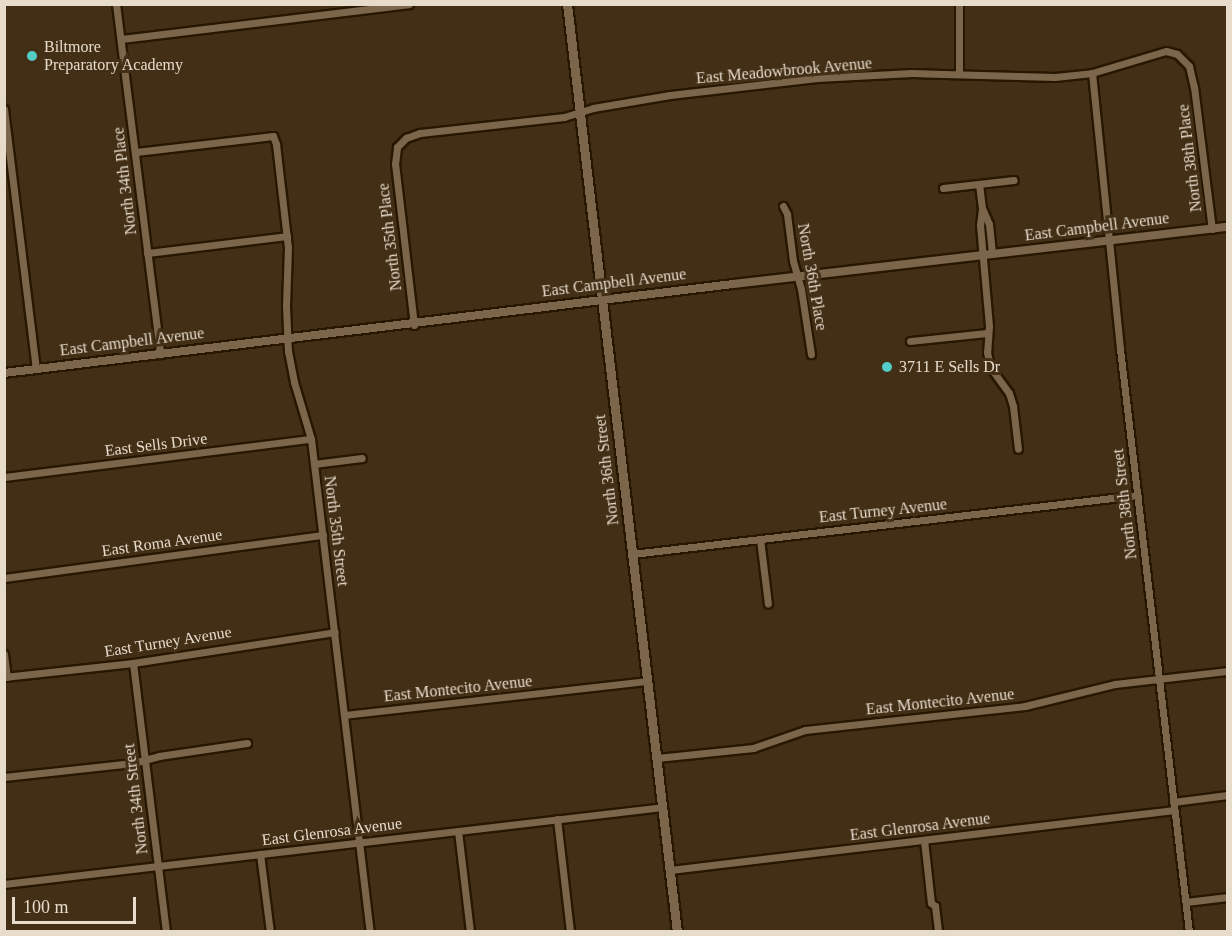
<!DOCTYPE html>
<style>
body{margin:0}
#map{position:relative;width:1232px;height:936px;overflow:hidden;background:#422f16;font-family:"Times New Roman",serif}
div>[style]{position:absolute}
.roads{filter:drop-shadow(2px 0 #281700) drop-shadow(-2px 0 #281700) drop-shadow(0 2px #281700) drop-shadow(0 -2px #281700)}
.minor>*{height:7px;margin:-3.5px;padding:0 3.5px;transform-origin:3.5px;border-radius:3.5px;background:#7b664b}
.tertiary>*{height:8px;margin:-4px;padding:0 4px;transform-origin:4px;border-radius:4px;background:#7b664b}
.secondary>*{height:9px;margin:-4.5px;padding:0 4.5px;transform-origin:4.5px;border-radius:4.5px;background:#7b664b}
.dots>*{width:16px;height:16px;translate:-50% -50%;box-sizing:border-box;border:3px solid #422f16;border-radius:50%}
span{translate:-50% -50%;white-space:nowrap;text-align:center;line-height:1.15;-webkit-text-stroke:6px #422f16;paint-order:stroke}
.poi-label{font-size:16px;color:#e7dbcc}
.left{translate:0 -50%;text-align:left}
.street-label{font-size:16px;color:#e7dbcc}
.frame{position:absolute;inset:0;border:6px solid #e7dbcc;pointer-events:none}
.scale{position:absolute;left:12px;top:897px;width:124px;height:27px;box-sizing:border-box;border:3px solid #e7dbcc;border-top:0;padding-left:8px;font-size:18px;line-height:21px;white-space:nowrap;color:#e7dbcc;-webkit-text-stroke:4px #422f16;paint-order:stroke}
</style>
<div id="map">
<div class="roads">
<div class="minor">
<div style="left:116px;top:4px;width:353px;rotate:82.8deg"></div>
<div style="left:959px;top:4px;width:70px;rotate:90deg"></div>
<div style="left:121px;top:39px;width:290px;rotate:-6.9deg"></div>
<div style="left:1092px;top:73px;width:277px;rotate:84.2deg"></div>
<div style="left:1120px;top:349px;width:587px;rotate:83.25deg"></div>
<div style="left:4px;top:109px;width:262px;rotate:83deg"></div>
<div style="left:136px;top:152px;width:138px;rotate:-6.7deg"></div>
<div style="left:273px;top:136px;width:9px;rotate:69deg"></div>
<div style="left:276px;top:144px;width:104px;rotate:83.4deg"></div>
<div style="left:288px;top:247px;width:59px;rotate:91.9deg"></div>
<div style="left:286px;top:306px;width:45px;rotate:87.5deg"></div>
<div style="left:288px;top:351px;width:32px;rotate:79deg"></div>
<div style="left:294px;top:382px;width:59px;rotate:73.4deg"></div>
<div style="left:311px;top:439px;width:497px;rotate:83.2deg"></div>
<div style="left:979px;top:184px;width:25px;rotate:83deg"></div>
<div style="left:982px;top:209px;width:16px;rotate:97deg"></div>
<div style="left:980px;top:225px;width:101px;rotate:84.9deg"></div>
<div style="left:989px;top:326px;width:26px;rotate:94deg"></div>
<div style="left:987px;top:352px;width:15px;rotate:79deg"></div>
<div style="left:990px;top:367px;width:32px;rotate:54deg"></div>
<div style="left:1009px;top:393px;width:14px;rotate:73deg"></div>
<div style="left:1013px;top:406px;width:43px;rotate:83.4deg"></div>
<div style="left:943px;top:188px;width:71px;rotate:-6.4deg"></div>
<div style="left:783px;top:206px;width:9px;rotate:63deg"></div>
<div style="left:787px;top:214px;width:47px;rotate:82.7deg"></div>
<div style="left:793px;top:261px;width:29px;rotate:74deg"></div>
<div style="left:801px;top:289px;width:66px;rotate:81.3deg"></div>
<div style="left:983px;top:210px;width:15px;rotate:67deg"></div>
<div style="left:989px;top:224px;width:30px;rotate:84deg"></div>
<div style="left:147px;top:253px;width:141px;rotate:-6.9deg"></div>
<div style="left:414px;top:325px;width:162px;rotate:-96.7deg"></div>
<div style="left:395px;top:164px;width:17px;rotate:-83deg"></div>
<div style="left:397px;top:147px;width:13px;rotate:-45deg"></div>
<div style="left:406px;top:138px;width:15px;rotate:-20deg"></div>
<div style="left:420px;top:133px;width:145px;rotate:-6.3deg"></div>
<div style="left:564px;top:117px;width:30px;rotate:-17deg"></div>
<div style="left:593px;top:108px;width:78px;rotate:-9.6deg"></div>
<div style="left:670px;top:95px;width:148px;rotate:-6.6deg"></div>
<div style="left:817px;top:78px;width:95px;rotate:-3deg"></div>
<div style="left:912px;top:73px;width:143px;rotate:1.6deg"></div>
<div style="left:1055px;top:77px;width:37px;rotate:-6deg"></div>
<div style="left:1092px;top:73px;width:77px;rotate:-16.6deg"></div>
<div style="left:1166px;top:51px;width:11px;rotate:15deg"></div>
<div style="left:1177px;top:54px;width:17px;rotate:45deg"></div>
<div style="left:1189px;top:66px;width:22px;rotate:77deg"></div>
<div style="left:1194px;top:87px;width:143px;rotate:82.8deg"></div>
<div style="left:910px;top:341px;width:76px;rotate:-6deg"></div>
<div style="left:314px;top:464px;width:48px;rotate:-7.1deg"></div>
<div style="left:4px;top:477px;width:309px;rotate:-7.1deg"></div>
<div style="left:760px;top:539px;width:65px;rotate:83deg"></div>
<div style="left:632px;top:554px;width:509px;rotate:-6.65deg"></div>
<div style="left:4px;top:578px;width:322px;rotate:-7.7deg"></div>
<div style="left:4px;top:654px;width:23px;rotate:83deg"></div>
<div style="left:133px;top:663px;width:271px;rotate:83deg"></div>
<div style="left:4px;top:677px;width:130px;rotate:-6.2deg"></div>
<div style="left:133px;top:663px;width:204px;rotate:-8.7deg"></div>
<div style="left:344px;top:715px;width:305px;rotate:-6.4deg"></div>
<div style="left:657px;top:758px;width:97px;rotate:-5.9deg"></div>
<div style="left:753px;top:748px;width:55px;rotate:-19.1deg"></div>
<div style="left:805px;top:730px;width:221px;rotate:-6.2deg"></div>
<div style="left:1025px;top:706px;width:93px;rotate:-13.7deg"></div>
<div style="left:1115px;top:684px;width:114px;rotate:-6.6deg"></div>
<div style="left:4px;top:777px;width:130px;rotate:-6.2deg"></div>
<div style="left:133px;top:763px;width:27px;rotate:-15deg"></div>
<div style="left:159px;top:756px;width:89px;rotate:-8.4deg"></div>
<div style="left:1173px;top:802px;width:55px;rotate:-7.3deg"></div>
<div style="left:557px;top:819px;width:114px;rotate:83.4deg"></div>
<div style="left:458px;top:831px;width:102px;rotate:83.2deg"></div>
<div style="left:924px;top:840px;width:63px;rotate:83.7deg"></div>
<div style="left:931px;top:903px;width:5px;rotate:37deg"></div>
<div style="left:935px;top:906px;width:26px;rotate:83deg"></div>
<div style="left:260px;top:854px;width:79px;rotate:82.7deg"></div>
<div style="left:670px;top:870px;width:508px;rotate:-6.79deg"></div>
<div style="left:4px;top:884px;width:663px;rotate:-6.66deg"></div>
<div style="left:1186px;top:902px;width:42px;rotate:-6.8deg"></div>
</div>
<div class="tertiary">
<div style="left:4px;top:373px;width:734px;rotate:-6.96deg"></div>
<div style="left:733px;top:284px;width:498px;rotate:-6.6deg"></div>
</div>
<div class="secondary">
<div style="left:567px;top:4px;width:934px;rotate:83.24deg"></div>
</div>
</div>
<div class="dots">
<div style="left:32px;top:56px;background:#54cdc7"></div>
<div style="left:887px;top:367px;background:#54cdc7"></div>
</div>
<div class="poi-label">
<span class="left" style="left:44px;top:56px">Biltmore<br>Preparatory Academy</span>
<span class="left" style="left:899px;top:367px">3711 E Sells Dr</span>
</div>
<div class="street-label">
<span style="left:784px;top:71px;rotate:-5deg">East Meadowbrook Avenue</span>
<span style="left:1190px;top:158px;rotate:-97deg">North 38th Place</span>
<span style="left:125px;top:181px;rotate:-97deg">North 34th Place</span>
<span style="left:1097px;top:227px;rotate:-7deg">East Campbell Avenue</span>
<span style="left:390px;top:237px;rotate:-97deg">North 35th Place</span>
<span style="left:812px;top:277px;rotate:80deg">North 36th Place</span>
<span style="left:614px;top:283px;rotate:-7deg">East Campbell Avenue</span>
<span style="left:132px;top:342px;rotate:-7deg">East Campbell Avenue</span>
<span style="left:156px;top:445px;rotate:-7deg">East Sells Drive</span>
<span style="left:607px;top:470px;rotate:-97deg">North 36th Street</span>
<span style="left:1125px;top:504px;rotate:-97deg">North 38th Street</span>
<span style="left:883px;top:511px;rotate:-6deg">East Turney Avenue</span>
<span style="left:336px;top:531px;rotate:83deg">North 35th Street</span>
<span style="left:162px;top:543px;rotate:-8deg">East Roma Avenue</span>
<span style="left:168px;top:642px;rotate:-9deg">East Turney Avenue</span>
<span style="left:458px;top:689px;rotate:-6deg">East Montecito Avenue</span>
<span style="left:940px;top:702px;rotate:-6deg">East Montecito Avenue</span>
<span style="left:136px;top:799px;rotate:-97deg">North 34th Street</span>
<span style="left:920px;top:827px;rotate:-7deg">East Glenrosa Avenue</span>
<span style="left:332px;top:832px;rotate:-7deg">East Glenrosa Avenue</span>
</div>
<div class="frame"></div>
<div class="scale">100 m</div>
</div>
